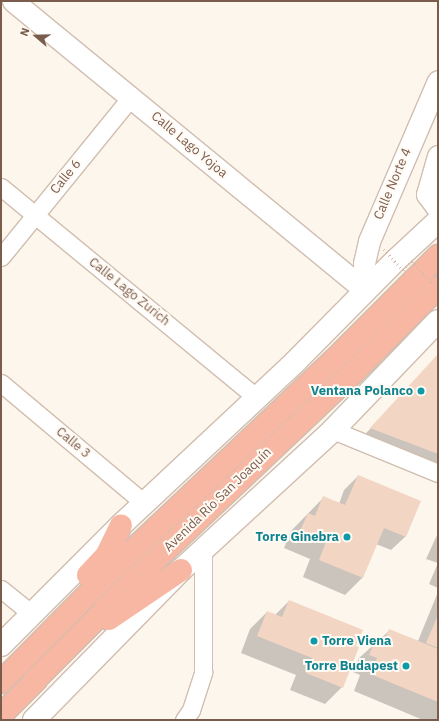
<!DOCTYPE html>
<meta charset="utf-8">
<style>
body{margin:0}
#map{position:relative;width:439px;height:721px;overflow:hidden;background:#fdf6ec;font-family:"IBM Plex Sans",sans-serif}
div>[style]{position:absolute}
.shadow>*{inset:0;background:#0003}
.building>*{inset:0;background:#f3d5c3}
.roads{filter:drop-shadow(1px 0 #d1beb0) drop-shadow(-1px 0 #d1beb0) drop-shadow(0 1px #d1beb0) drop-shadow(0 -1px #d1beb0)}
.minor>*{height:17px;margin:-8.5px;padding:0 8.5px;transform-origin:8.5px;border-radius:8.5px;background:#fff}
.tertiary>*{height:21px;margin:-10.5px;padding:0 10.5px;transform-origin:10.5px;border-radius:10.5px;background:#fff}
.secondary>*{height:22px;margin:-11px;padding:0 11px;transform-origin:11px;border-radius:11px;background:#fff}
.motorway>*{height:22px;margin:-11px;padding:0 11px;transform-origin:11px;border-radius:11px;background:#f7b7a3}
.path-bridge>*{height:2.5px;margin-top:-1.25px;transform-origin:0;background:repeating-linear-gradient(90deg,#d9b8a5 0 1px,transparent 0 4px)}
.dots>*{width:11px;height:11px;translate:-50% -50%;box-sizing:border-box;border:2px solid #fffaf3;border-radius:50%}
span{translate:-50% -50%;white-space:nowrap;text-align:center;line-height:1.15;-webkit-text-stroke:4px #fffaf3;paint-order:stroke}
.street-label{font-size:13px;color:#7a5c4d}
.culture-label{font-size:13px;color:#0d838f;font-weight:700}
.right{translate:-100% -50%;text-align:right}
.left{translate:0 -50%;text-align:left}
.frame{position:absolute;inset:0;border:2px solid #7a5c4d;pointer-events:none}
.north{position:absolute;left:16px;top:16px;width:40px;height:40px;-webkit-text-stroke:3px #fffaf3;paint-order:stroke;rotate:290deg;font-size:11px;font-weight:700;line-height:16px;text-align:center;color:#7a5c4d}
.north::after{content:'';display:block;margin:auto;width:14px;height:18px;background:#7a5c4d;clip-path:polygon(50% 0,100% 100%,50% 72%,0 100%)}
</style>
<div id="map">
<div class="shadow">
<div style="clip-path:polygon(438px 355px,438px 473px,358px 442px)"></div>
<div style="clip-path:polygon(358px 476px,419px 502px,405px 537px,391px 550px,376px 544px,362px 578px,345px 595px,303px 577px,310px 559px,284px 548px,291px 531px,324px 497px,339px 504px,344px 490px)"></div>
<div style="clip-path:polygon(438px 533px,438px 588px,429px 584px,438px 563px,426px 559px)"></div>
<div style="clip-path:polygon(438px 592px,438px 720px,423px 720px,354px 691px,360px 675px,353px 672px,359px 658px,390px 630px,418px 641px)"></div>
<div style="clip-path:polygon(289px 601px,342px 687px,325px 704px,290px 690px,296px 675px,241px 653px,250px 629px,267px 612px,275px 615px)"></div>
</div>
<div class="building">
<div style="clip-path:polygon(438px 354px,438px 454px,370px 428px)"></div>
<div style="clip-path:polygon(358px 475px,421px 501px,406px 537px,384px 528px,363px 578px,319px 560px,326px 542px,300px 531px,308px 513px,315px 516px,323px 496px,345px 505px)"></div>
<div style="clip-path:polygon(289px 600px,363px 630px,356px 646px,359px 647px,343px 688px,306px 673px,312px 658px,257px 636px,267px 611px,282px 617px)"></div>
<div style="clip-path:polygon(438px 615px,438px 648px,426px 643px)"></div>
<div style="clip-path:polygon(389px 629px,438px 649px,438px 702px,370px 674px,377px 658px,369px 655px,375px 640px,383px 643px)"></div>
</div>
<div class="roads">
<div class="minor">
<div style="left:1px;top:187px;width:330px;rotate:39.5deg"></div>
<div style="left:1px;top:257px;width:206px;rotate:-50.9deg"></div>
<div style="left:1px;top:383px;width:187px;rotate:40deg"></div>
<div style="left:333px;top:430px;width:113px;rotate:22.3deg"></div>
<div style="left:1px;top:589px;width:38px;rotate:39deg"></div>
<div style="left:184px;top:720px;width:12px;rotate:-55deg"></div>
<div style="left:191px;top:710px;width:40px;rotate:-72deg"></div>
<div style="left:203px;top:672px;width:123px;rotate:-90deg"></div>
</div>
<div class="tertiary">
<div style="left:13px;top:1px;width:455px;rotate:39.4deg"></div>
<div style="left:438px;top:156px;width:40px;rotate:106deg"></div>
<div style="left:427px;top:194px;width:19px;rotate:54deg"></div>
<div style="left:365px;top:290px;width:27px;rotate:-92deg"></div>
<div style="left:364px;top:263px;width:23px;rotate:-77deg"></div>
<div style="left:369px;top:241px;width:174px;rotate:-66.7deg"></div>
</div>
<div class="secondary">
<div style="left:1px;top:645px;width:170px;rotate:-45deg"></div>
<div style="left:121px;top:525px;width:240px;rotate:-43.1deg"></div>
<div style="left:296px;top:361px;width:141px;rotate:-45.3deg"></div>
<div style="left:395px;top:261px;width:59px;rotate:-42.9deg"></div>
<div style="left:34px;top:720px;width:210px;rotate:-45.6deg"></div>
<div style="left:181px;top:570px;width:207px;rotate:-42.6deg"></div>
<div style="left:333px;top:430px;width:151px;rotate:-46.1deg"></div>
</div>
<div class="motorway">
<div style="left:88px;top:575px;width:26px;rotate:-47deg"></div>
<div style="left:106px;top:556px;width:34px;rotate:-64deg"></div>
<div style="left:109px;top:619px;width:87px;rotate:-34.2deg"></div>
<div style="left:1px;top:682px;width:162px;rotate:-45.3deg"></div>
<div style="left:115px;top:567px;width:299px;rotate:-43.4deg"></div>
<div style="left:332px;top:362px;width:150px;rotate:-45deg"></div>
<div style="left:1px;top:715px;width:187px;rotate:-45.4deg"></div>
<div style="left:132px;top:582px;width:303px;rotate:-43.4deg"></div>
<div style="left:352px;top:374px;width:122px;rotate:-45.3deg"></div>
</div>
</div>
<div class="path-bridge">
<div style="left:384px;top:249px;width:28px;rotate:48deg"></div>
<div style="left:403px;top:270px;width:13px;rotate:-45deg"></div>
<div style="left:412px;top:261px;width:38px;rotate:47deg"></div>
</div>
<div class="dots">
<div style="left:421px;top:391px;background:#0f9aa8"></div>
<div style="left:347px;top:537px;background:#0f9aa8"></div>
<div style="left:314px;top:641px;background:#0f9aa8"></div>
<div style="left:406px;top:666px;background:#0f9aa8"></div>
</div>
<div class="street-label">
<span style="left:189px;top:145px;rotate:40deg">Calle Lago Yojoa</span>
<span style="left:66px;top:177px;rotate:-51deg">Calle 6</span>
<span style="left:393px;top:184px;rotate:-67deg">Calle Norte 4</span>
<span style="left:129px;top:292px;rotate:39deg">Calle Lago Zurich</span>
<span style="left:73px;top:443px;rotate:40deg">Calle 3</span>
<span style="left:218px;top:500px;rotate:-44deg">Avenida Río San Joaquín</span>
</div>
<div class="culture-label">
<span class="right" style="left:413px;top:391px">Ventana Polanco</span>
<span class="right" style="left:339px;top:537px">Torre Ginebra</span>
<span class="left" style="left:322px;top:641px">Torre Viena</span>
<span class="right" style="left:398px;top:666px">Torre Budapest</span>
</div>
<div class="frame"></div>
<div class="north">N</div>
</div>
